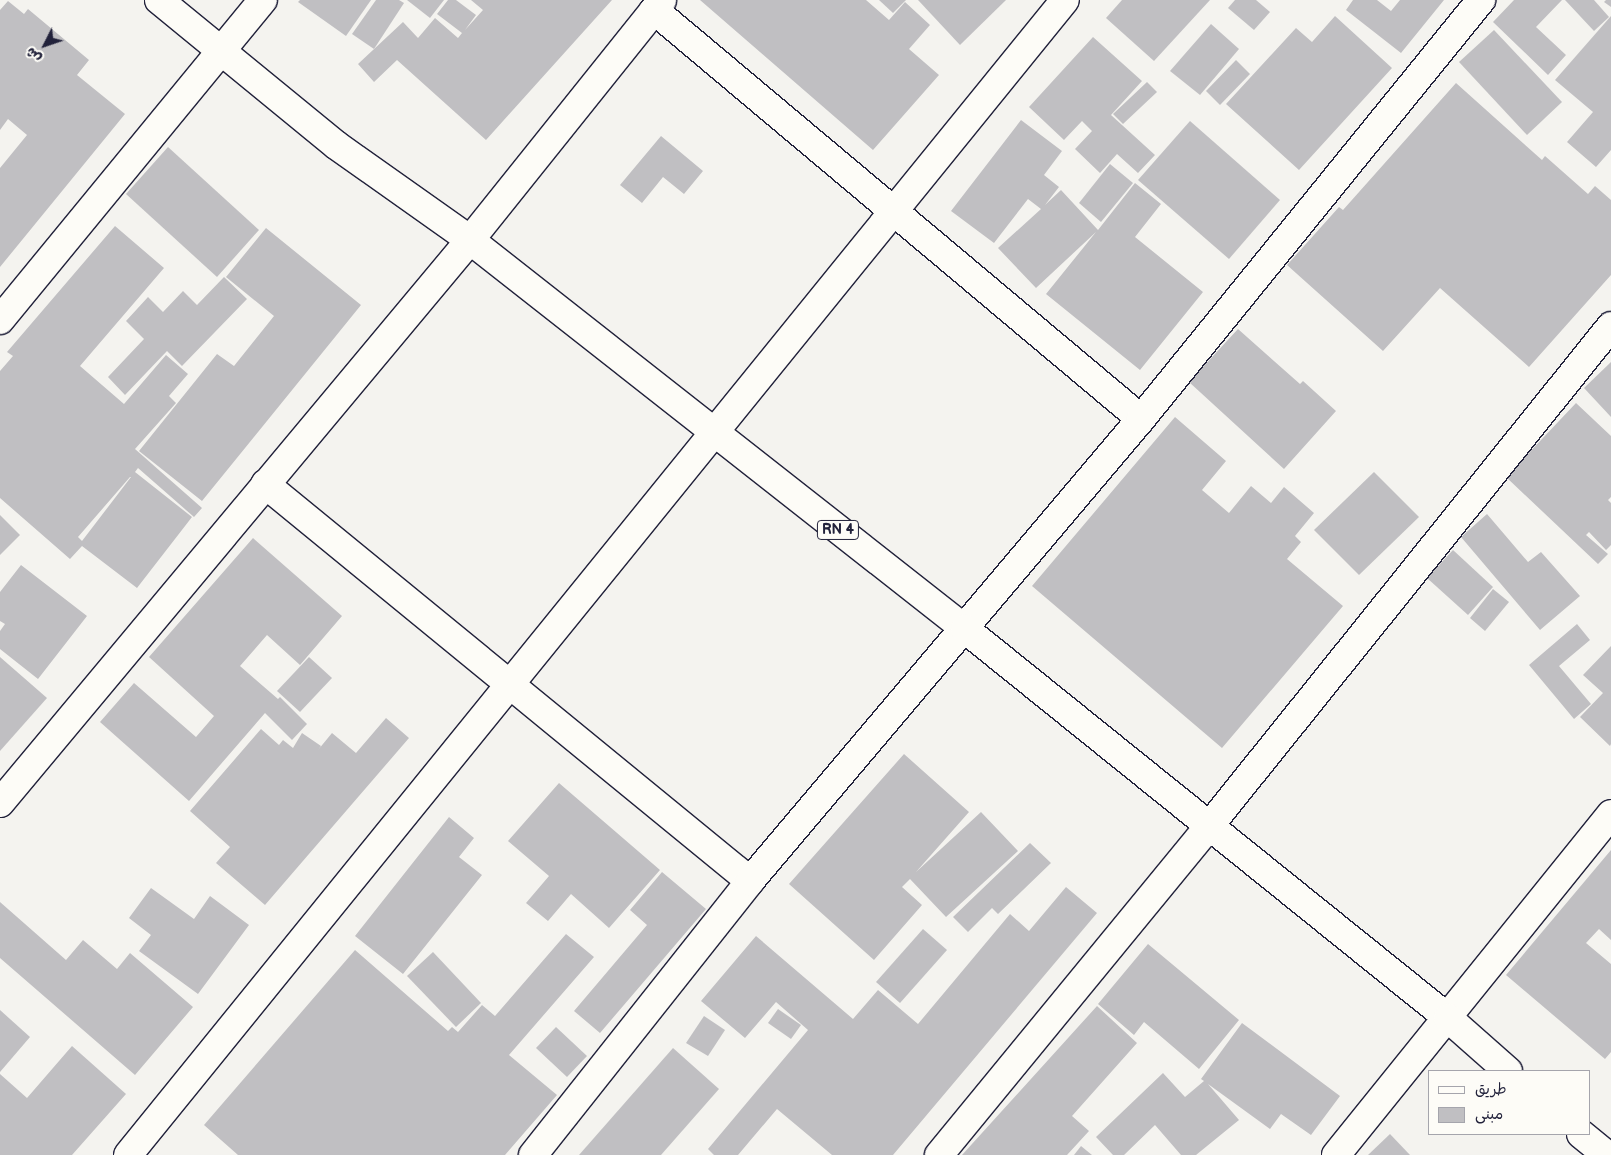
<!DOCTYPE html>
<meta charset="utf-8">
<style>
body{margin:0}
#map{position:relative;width:1611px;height:1155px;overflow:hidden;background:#f4f3ef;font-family:"Balsamiq Sans","Playpen Sans Arabic",sans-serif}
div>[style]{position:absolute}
.building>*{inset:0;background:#c0bfc2}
.roads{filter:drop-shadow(1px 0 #22223b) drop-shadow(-1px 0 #22223b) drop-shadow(0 1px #22223b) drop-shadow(0 -1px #22223b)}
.street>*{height:28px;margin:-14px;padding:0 14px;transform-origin:14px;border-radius:14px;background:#fdfcf7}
.secondary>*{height:28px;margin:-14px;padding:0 14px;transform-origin:14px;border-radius:14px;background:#fdfcf7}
.primary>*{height:28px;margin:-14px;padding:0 14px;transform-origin:14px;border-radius:14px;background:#fdfcf7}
span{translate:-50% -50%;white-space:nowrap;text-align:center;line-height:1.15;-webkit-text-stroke:5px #fdfcf7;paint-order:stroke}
.shield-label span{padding:1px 4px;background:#fdfcf7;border:1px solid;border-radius:4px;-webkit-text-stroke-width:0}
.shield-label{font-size:14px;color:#22223b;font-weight:700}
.legend{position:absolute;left:1428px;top:1070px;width:162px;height:65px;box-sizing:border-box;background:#fdfcf7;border:1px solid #a5a5ac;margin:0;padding:6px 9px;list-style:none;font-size:15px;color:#22223b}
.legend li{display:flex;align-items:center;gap:10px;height:25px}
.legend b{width:25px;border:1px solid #a5a5ac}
.north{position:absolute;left:20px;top:20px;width:50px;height:50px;-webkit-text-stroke:4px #fdfcf7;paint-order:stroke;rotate:229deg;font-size:14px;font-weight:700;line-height:20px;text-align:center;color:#22223b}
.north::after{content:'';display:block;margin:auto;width:18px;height:22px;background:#22223b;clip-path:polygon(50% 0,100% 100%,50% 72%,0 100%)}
</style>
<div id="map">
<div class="building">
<div style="clip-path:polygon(300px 0,371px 0,346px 36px,298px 2px)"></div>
<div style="clip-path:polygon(376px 0,399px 0,404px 3px,374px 49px,352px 34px)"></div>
<div style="clip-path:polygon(407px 0,444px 0,430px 18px)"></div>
<div style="clip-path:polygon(448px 0,456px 0,476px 15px,465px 30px,483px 10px,471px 0,612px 0,486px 140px,397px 60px,374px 82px,358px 64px,403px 22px,418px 38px,435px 18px,458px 38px,462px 33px,437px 14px)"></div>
<div style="clip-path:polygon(700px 0,866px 0,889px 20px,905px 2px,930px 25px,909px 49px,939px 75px,873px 150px)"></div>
<div style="clip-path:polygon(879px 0,906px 0,893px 13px)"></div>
<div style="clip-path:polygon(918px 0,1006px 0,960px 45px)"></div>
<div style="clip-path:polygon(1122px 0,1210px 0,1154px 61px,1106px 18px)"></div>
<div style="clip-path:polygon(1235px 0,1256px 0,1270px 12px,1254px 30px,1228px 8px)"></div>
<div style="clip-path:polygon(1353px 0,1377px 0,1391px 11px,1400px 0,1444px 0,1401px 53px,1346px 10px)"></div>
<div style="clip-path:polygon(1514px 0,1562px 0,1536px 27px,1566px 55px,1548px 75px,1493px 22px)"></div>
<div style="clip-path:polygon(1565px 0,1594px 0,1609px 17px,1594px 31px)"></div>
<div style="clip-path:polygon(1606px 0,1611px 0,1611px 7px,1604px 2px)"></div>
<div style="clip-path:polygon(8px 1px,24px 14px,28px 9px,89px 60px,77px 75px,125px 114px,0 267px,0 168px,27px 135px,8px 119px,0 130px,0 10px)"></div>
<div style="clip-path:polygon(1335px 16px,1392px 68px,1299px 170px,1226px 104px,1296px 28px,1312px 42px)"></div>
<div style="clip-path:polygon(1611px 16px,1611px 150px,1596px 167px,1567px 142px,1593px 112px,1555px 80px)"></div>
<div style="clip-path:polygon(1211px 24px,1239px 49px,1200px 95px,1170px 71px)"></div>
<div style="clip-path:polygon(1494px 30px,1562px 102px,1527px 135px,1459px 62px)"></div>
<div style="clip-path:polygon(1093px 37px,1142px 81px,1111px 115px,1155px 155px,1138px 173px,1117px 154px,1100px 173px,1075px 149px,1092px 131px,1082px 121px,1064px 140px,1029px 107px)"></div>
<div style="clip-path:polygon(1236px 60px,1250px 74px,1220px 105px,1206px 91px)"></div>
<div style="clip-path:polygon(1147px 82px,1157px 92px,1123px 124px,1113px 114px)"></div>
<div style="clip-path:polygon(1456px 83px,1542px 160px,1545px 156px,1588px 194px,1595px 186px,1611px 200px,1611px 275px,1529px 367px,1440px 288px,1383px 351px,1287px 265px,1339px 207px,1343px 210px)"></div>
<div style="clip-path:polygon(1021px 120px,1062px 151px,1044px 175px,1059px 187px,1045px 205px,1061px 190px,1098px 230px,1135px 183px,1161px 204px,1135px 237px,1203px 292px,1140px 370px,1046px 294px,1096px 232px,1036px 288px,998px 248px,1041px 209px,1028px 199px,994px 243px,951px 211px)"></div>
<div style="clip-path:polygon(1190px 121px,1280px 200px,1229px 259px,1138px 180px)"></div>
<div style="clip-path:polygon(661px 136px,703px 171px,684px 194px,663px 177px,642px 203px,620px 185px)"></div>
<div style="clip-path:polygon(168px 147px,259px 230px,217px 277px,126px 194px)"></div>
<div style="clip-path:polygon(1110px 164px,1133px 183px,1101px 222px,1079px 203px)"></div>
<div style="clip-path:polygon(evenodd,115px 226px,164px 268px,80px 366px,124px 404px,166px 355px,188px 374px,169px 396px,176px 403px,135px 449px,202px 508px,194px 517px,138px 468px,135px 472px,192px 517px,137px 588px,82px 546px,70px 559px,0 498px,0 371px,13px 356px,7px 352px,115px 226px,130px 477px,131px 477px,82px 541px,78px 537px,130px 477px)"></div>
<div style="clip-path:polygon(266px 228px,361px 305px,202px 501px,139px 451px,217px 354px,234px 366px,274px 316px,226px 277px)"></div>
<div style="clip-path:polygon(224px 277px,247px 299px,182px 366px,167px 351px,125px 395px,108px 377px,144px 339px,126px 321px,148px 297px,163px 312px,183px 291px,197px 305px)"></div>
<div style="clip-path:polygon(1238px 329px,1300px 384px,1303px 381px,1336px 411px,1284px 469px,1189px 382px)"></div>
<div style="clip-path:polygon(1611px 362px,1611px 417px,1584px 388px)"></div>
<div style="clip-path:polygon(1576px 403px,1611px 436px,1611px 497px,1608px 500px,1611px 503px,1611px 545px,1606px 550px,1589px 532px,1586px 535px,1608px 554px,1598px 564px,1506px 477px)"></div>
<div style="clip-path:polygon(1175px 417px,1226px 461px,1202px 490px,1229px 513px,1251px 486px,1271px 503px,1284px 487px,1314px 513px,1295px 536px,1301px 542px,1287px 559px,1343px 606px,1222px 748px,1032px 586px)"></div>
<div style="clip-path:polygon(1374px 472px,1419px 517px,1359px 575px,1314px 530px)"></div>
<div style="clip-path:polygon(1487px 514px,1528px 562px,1541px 552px,1580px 596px,1540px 630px,1461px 537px)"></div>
<div style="clip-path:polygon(0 515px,20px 535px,0 555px)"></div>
<div style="clip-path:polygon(253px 538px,342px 616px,300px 665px,267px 635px,240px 666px,278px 699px,280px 697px,307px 724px,292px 740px,265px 713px,189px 801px,100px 722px,134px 683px,196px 737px,214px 716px,149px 657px)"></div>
<div style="clip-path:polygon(1453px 550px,1493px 587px,1468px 615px,1427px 578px)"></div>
<div style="clip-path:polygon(21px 565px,87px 616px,38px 679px,0 649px,0 631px,5px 624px,0 621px,0 592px)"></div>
<div style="clip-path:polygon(1493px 589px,1509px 602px,1485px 631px,1470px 618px)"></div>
<div style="clip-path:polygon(1577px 624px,1590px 640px,1559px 666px,1591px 704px,1574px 719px,1529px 665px)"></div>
<div style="clip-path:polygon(1611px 646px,1611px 744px,1610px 746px,1580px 717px,1603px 693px,1583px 675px)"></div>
<div style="clip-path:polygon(0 657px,47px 698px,0 751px)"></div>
<div style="clip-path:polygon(309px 657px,332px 678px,300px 712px,277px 691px)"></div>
<div style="clip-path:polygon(386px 718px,409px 738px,265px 905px,216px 863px,230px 847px,190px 811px,261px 729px,279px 745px,283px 740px,293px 748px,302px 733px,321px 746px,318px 750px,332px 733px,356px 753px)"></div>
<div style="clip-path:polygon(904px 754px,969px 812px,916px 872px,981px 812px,1018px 851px,946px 917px,910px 879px,902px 887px,922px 905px,874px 960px,789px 884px)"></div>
<div style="clip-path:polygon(559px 783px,660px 870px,609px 928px,571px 894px,548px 921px,526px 903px,549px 876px,508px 841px)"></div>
<div style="clip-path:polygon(449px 817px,474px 838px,459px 857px,482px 875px,403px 974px,355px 936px)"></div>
<div style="clip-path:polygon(1030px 843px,1051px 863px,998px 914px,992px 908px,968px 932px,953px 917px)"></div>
<div style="clip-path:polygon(1611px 850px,1611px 940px,1599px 929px,1586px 943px,1611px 964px,1611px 1052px,1605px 1059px,1506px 975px)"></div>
<div style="clip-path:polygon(662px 872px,706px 909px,600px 1033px,574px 1011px,647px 925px,630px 910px)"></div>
<div style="clip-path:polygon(1066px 887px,1097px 913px,893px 1155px,832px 1155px,777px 1109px,738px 1155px,714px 1155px,708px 1149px,808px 1030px,776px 1002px,745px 1038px,701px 1001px,756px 936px,853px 1019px,878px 990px,918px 1024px,1010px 914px,1029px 931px)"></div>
<div style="clip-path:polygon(151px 888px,194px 919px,210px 896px,249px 925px,198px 994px,139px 951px,151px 935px,129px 918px)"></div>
<div style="clip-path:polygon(0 902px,66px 960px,83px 940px,117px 969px,130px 953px,193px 1007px,135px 1075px,0 958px)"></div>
<div style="clip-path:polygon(923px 929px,947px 950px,900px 1003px,876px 982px)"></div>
<div style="clip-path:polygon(566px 934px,594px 957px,509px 1055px,557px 1095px,505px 1155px,238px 1155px,204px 1125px,355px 950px,448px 1031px,452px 1027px,458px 1032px,482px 1005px,495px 1016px)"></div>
<div style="clip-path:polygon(1148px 944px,1239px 1020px,1199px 1069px,1144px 1022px,1134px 1035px,1098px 1004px)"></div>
<div style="clip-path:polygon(433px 952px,481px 1003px,456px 1027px,407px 976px)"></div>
<div style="clip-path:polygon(1097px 1006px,1137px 1043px,1072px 1116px,1089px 1131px,1067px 1155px,962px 1155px)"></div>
<div style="clip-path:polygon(778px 1009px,801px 1025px,791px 1039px,768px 1023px)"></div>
<div style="clip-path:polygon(0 1010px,30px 1037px,0 1072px)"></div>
<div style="clip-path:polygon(704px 1016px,725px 1030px,708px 1056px,686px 1043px)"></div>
<div style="clip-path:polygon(1242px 1023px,1340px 1096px,1311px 1135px,1281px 1114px,1270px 1129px,1208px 1084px,1239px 1120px,1196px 1155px,1181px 1155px,1155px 1125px,1124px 1155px,1113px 1155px,1096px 1137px,1163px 1073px,1185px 1097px,1204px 1081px,1201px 1079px)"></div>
<div style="clip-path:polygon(556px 1027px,587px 1056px,567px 1077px,536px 1048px)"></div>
<div style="clip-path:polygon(72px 1046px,126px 1094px,72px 1155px,0 1155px,0 1074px,27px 1098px)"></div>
<div style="clip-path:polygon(673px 1048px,719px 1089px,661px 1155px,579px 1155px)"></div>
<div style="clip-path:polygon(1390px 1134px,1410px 1155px,1368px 1155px)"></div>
<div style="clip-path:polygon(1081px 1146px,1092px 1155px,1074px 1155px)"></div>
</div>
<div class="roads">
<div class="street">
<div style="left:654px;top:10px;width:636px;rotate:40.02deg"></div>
<div style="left:0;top:320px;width:414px;rotate:-50.6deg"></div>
<div style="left:265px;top:484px;width:627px;rotate:39.3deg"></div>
<div style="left:0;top:803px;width:733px;rotate:-50.14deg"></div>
<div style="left:470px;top:240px;width:307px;rotate:-51.3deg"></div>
<div style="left:533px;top:1155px;width:350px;rotate:-51.6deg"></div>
<div style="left:750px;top:881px;width:605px;rotate:-49.76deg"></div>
<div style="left:1141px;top:419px;width:540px;rotate:-50.94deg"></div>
<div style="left:939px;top:1155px;width:427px;rotate:-50.6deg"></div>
<div style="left:1210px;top:825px;width:640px;rotate:-51.21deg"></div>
<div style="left:1336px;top:1155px;width:438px;rotate:-51.1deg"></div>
</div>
<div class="secondary">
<div style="left:128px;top:1155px;width:1487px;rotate:-50.95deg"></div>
</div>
<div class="primary">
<div style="left:159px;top:0;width:229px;rotate:39.3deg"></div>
<div style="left:336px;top:145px;width:164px;rotate:35.3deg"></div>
<div style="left:470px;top:240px;width:630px;rotate:38.16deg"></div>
<div style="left:965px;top:629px;width:620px;rotate:38.85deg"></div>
<div style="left:1448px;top:1018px;width:80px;rotate:41.5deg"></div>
<div style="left:1581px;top:1134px;width:33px;rotate:39deg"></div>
</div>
</div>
<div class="shield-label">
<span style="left:838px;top:530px">RN 4</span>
</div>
<ul class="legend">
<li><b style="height:6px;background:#fdfcf7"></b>طريق</li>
<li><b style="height:14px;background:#c0bfc2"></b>مبنى</li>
</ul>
<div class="north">ش</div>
</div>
